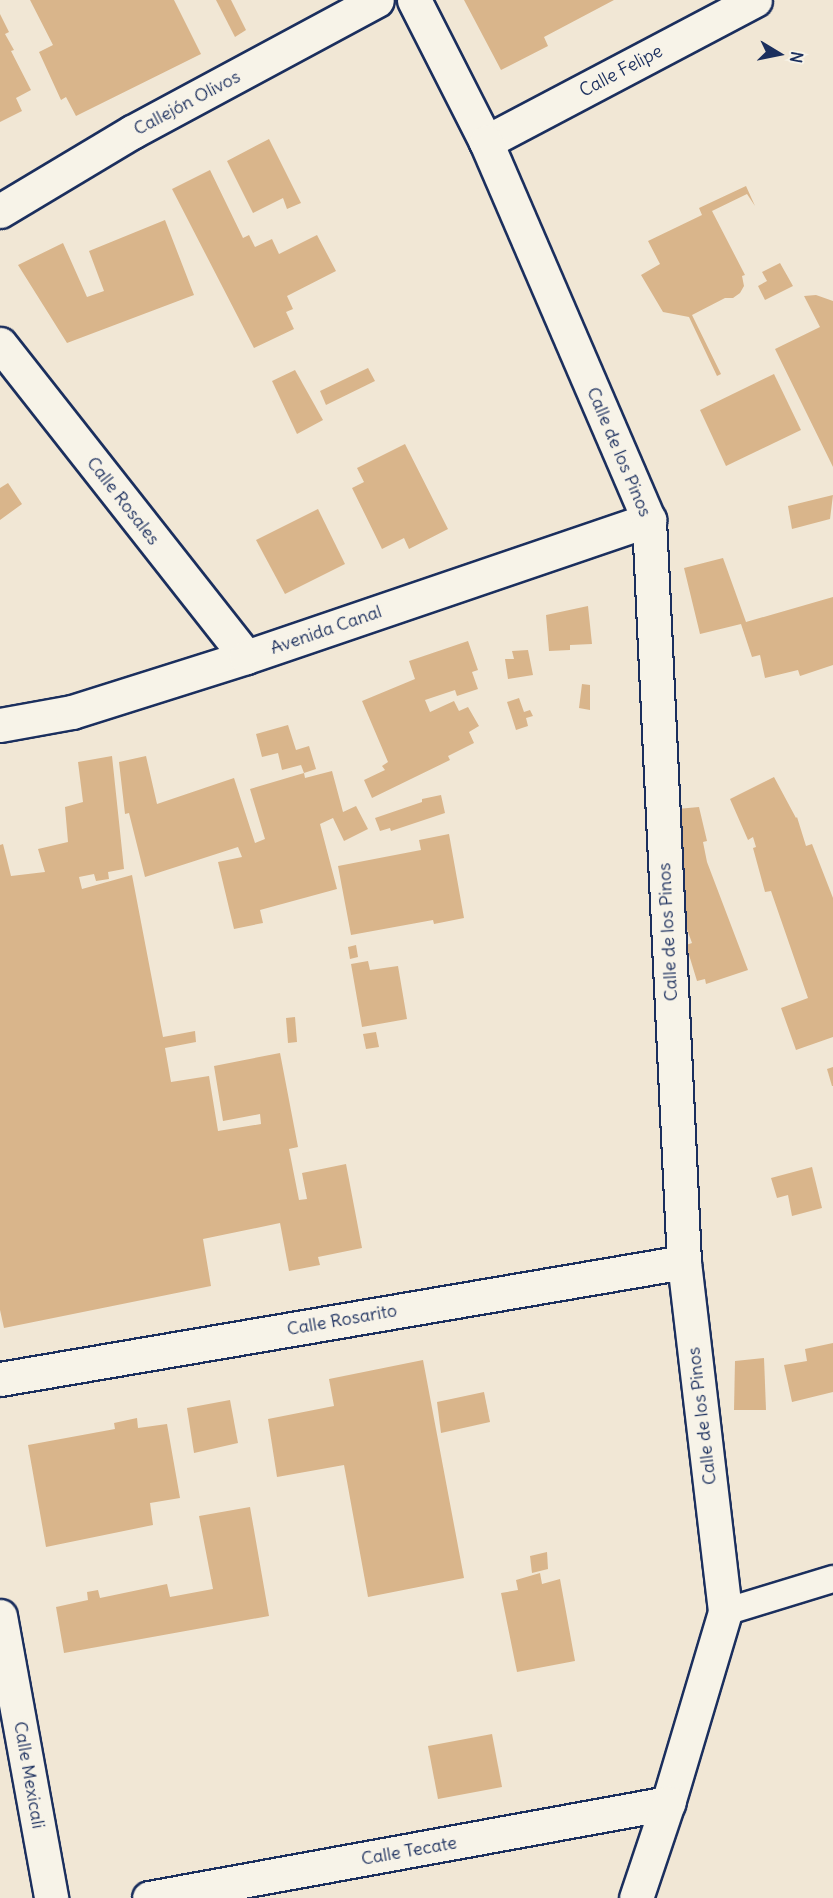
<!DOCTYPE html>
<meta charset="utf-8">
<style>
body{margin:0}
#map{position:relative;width:833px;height:1898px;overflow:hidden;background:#f1e7d5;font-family:Delius,sans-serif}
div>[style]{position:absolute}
.building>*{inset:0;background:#d9b58b}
.roads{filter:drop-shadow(2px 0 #1b2f5e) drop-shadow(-2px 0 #1b2f5e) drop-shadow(0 2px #1b2f5e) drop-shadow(0 -2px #1b2f5e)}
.lane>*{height:26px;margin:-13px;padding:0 13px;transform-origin:13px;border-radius:13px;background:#f7f3e8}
.street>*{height:33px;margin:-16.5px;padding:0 16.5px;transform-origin:16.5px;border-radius:16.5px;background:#f7f3e8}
.secondary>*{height:33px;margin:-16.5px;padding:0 16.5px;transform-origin:16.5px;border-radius:16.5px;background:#f7f3e8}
span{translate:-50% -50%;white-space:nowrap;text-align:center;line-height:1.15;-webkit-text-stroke:6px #f7f3e8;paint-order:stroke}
.street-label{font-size:18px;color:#1b2f5e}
.north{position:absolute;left:749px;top:24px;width:60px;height:60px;-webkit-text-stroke:4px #f7f3e8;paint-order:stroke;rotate:100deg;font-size:16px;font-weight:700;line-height:24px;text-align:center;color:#1b2f5e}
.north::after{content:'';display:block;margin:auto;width:21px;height:27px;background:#1b2f5e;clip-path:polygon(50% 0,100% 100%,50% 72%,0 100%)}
</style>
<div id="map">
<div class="building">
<div style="clip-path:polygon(30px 0,174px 0,201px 54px,76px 116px,66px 97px,61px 100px,39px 52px,53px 45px)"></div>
<div style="clip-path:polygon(216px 0,231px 0,246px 30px,235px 37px)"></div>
<div style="clip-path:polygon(464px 0,614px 0,544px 37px,548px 46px,501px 70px)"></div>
<div style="clip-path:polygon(0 14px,9px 32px,5px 34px,14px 50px,11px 51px,31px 90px,16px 98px,22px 111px,0 122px)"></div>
<div style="clip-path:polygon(269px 139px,301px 203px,287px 209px,283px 198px,253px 213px,227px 161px)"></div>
<div style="clip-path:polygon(210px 170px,243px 238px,249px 235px,255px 247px,272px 239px,279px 254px,317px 235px,336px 271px,287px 296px,293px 309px,286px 312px,294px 329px,254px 348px,172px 189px)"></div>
<div style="clip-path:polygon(746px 186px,755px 206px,747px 194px,712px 211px,745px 275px,742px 276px,744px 286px,740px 293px,733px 298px,725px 298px,692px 315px,721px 374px,717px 376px,689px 317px,663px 312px,641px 275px,660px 264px,648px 241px,702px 215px,699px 208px)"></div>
<div style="clip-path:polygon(165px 220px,194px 295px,67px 343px,18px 265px,63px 243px,87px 297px,104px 291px,89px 251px)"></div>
<div style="clip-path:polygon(780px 263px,793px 286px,765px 300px,758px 286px,767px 281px,762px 272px)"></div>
<div style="clip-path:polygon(816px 295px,833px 301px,833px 467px,775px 349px,820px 327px,804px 296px)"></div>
<div style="clip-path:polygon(368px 368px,375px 381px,326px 405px,320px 391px)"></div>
<div style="clip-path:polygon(295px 370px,323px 420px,297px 434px,272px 381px)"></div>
<div style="clip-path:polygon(774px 374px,801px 430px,726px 466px,700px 410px)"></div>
<div style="clip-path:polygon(405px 444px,448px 529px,409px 549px,404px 538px,382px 549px,352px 488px,364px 482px,357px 468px)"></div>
<div style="clip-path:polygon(8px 483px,22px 504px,0 520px,0 488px)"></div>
<div style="clip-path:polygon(833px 495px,830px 519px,792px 529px,788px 506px)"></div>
<div style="clip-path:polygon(318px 509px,345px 564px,285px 594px,256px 540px)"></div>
<div style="clip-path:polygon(723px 558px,746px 622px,833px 597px,833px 665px,800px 676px,798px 670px,765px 678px,760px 655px,752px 657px,741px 624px,700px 634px,684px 568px)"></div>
<div style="clip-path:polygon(588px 606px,592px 644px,570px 645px,570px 650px,549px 651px,546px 615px)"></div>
<div style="clip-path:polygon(468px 641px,478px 670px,472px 672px,478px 689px,457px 696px,455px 690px,425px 700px,430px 712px,454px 701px,459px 711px,468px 707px,479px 726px,469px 732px,474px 743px,448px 756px,450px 760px,372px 798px,364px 780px,385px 770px,382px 766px,388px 762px,362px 701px,415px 679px,409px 661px)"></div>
<div style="clip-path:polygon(528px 650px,533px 675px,508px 679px,505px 659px,514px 659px,512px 651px)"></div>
<div style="clip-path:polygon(582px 684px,590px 685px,590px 710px,579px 708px)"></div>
<div style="clip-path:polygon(519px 698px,524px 712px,530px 710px,533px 716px,526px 718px,528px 726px,516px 730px,507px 702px)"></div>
<div style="clip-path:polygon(288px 725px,296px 750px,309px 746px,316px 769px,304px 773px,305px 778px,332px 771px,343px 812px,356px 806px,368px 829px,344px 841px,333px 818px,320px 824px,337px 889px,260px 910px,263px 923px,234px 929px,218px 862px,242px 857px,238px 847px,145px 877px,129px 813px,125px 814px,119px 762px,146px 756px,157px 804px,234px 778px,255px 843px,265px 839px,250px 789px,304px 773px,301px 765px,282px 770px,278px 753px,262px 757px,256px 734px)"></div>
<div style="clip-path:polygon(112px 756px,124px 869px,108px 872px,109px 879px,96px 881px,94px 874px,79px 877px,82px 889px,132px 875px,163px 1037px,195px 1031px,196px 1042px,165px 1048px,171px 1082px,209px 1076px,218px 1131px,261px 1124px,260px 1114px,223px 1121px,214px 1066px,280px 1053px,298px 1147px,289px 1149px,299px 1200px,307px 1199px,302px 1173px,346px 1164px,362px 1248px,318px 1257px,320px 1265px,289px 1271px,280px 1223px,203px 1239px,211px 1286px,4px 1328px,0 1310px,0 845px,3px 844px,11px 876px,45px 872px,38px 849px,68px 842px,65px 807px,83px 802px,78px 762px)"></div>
<div style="clip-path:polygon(774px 777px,796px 818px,797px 817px,806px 846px,812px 844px,833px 898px,833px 1037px,796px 1050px,781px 1008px,808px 998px,771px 891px,765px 892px,753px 848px,756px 847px,753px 837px,748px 840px,730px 799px)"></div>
<div style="clip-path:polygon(441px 795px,445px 813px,391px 831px,390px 828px,380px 831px,375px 818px,422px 802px,422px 799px)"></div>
<div style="clip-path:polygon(699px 807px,707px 841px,703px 842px,707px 862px,748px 970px,706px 984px,705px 979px,697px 981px,686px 945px,692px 943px,680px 910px,677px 809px)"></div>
<div style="clip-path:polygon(449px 834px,464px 918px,434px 924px,433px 920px,351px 935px,338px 866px,421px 850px,419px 840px)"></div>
<div style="clip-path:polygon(356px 945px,358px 957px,350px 959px,348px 947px)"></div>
<div style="clip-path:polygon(368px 961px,370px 970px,398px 966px,407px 1019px,362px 1027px,351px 964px)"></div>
<div style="clip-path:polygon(295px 1017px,297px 1042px,288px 1043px,286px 1018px)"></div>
<div style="clip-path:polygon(376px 1032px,379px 1047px,366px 1049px,363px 1034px)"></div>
<div style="clip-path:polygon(833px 1067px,833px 1086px,832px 1086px,827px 1069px)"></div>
<div style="clip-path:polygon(812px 1167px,822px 1208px,792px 1216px,788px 1195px,777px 1198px,771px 1178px)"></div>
<div style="clip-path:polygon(833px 1343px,833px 1392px,792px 1402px,784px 1365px,807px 1361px,805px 1349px)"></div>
<div style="clip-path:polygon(764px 1358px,766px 1410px,734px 1410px,735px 1361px)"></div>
<div style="clip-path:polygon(423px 1360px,464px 1578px,368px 1597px,344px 1465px,277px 1477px,268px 1419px,334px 1406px,329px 1379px)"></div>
<div style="clip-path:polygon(484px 1392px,490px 1422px,441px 1433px,437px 1402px)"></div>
<div style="clip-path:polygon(230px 1400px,238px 1443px,194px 1453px,187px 1408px)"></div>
<div style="clip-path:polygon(137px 1418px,138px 1428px,167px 1424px,180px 1498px,150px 1503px,153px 1525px,46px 1547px,28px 1445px,115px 1429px,114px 1423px)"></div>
<div style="clip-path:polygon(250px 1507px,269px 1616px,64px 1653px,56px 1607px,88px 1600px,87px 1592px,98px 1590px,100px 1598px,167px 1584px,170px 1597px,213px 1589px,199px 1516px)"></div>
<div style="clip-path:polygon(547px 1552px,548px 1569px,532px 1573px,530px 1556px)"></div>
<div style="clip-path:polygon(540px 1573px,542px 1584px,560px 1579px,575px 1661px,517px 1672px,501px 1593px,518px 1590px,516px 1580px)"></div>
<div style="clip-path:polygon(492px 1734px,502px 1787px,438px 1799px,428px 1746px)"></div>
</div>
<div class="roads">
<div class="lane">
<div style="left:725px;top:1612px;width:113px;rotate:-17deg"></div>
</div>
<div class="street">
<div style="left:486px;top:142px;width:304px;rotate:-27.8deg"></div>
<div style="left:0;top:211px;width:154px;rotate:-30.9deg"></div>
<div style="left:132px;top:132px;width:278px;rotate:-28.3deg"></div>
<div style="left:0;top:344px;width:398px;rotate:51.8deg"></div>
<div style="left:0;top:725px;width:73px;rotate:-10.2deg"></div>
<div style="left:72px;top:712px;width:182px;rotate:-17.5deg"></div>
<div style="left:246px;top:657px;width:426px;rotate:-18.8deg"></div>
<div style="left:0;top:1379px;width:694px;rotate:-9.71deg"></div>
<div style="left:0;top:1616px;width:287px;rotate:79.7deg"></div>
<div style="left:149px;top:1898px;width:528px;rotate:-10.37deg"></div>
</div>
<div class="secondary">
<div style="left:414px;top:0;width:159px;rotate:63.1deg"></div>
<div style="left:486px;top:142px;width:412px;rotate:66.7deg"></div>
<div style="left:649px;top:520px;width:743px;rotate:87.3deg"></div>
<div style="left:684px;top:1262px;width:352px;rotate:83.3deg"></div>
<div style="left:725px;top:1612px;width:199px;rotate:106.6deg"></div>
<div style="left:668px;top:1803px;width:100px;rotate:108.6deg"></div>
</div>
</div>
<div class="street-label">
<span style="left:621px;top:71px;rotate:-28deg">Calle Felipe</span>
<span style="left:187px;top:103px;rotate:-28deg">Callejón Olivos</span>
<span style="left:619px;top:452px;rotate:67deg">Calle de los Pinos</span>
<span style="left:123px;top:501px;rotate:52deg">Calle Rosales</span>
<span style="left:326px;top:630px;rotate:-19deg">Avenida Canal</span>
<span style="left:668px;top:932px;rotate:-93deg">Calle de los Pinos</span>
<span style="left:342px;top:1320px;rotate:-10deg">Calle Rosarito</span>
<span style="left:702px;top:1416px;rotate:-97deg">Calle de los Pinos</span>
<span style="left:29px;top:1775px;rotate:80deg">Calle Mexicali</span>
<span style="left:409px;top:1851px;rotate:-10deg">Calle Tecate</span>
</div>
<div class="north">N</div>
</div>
